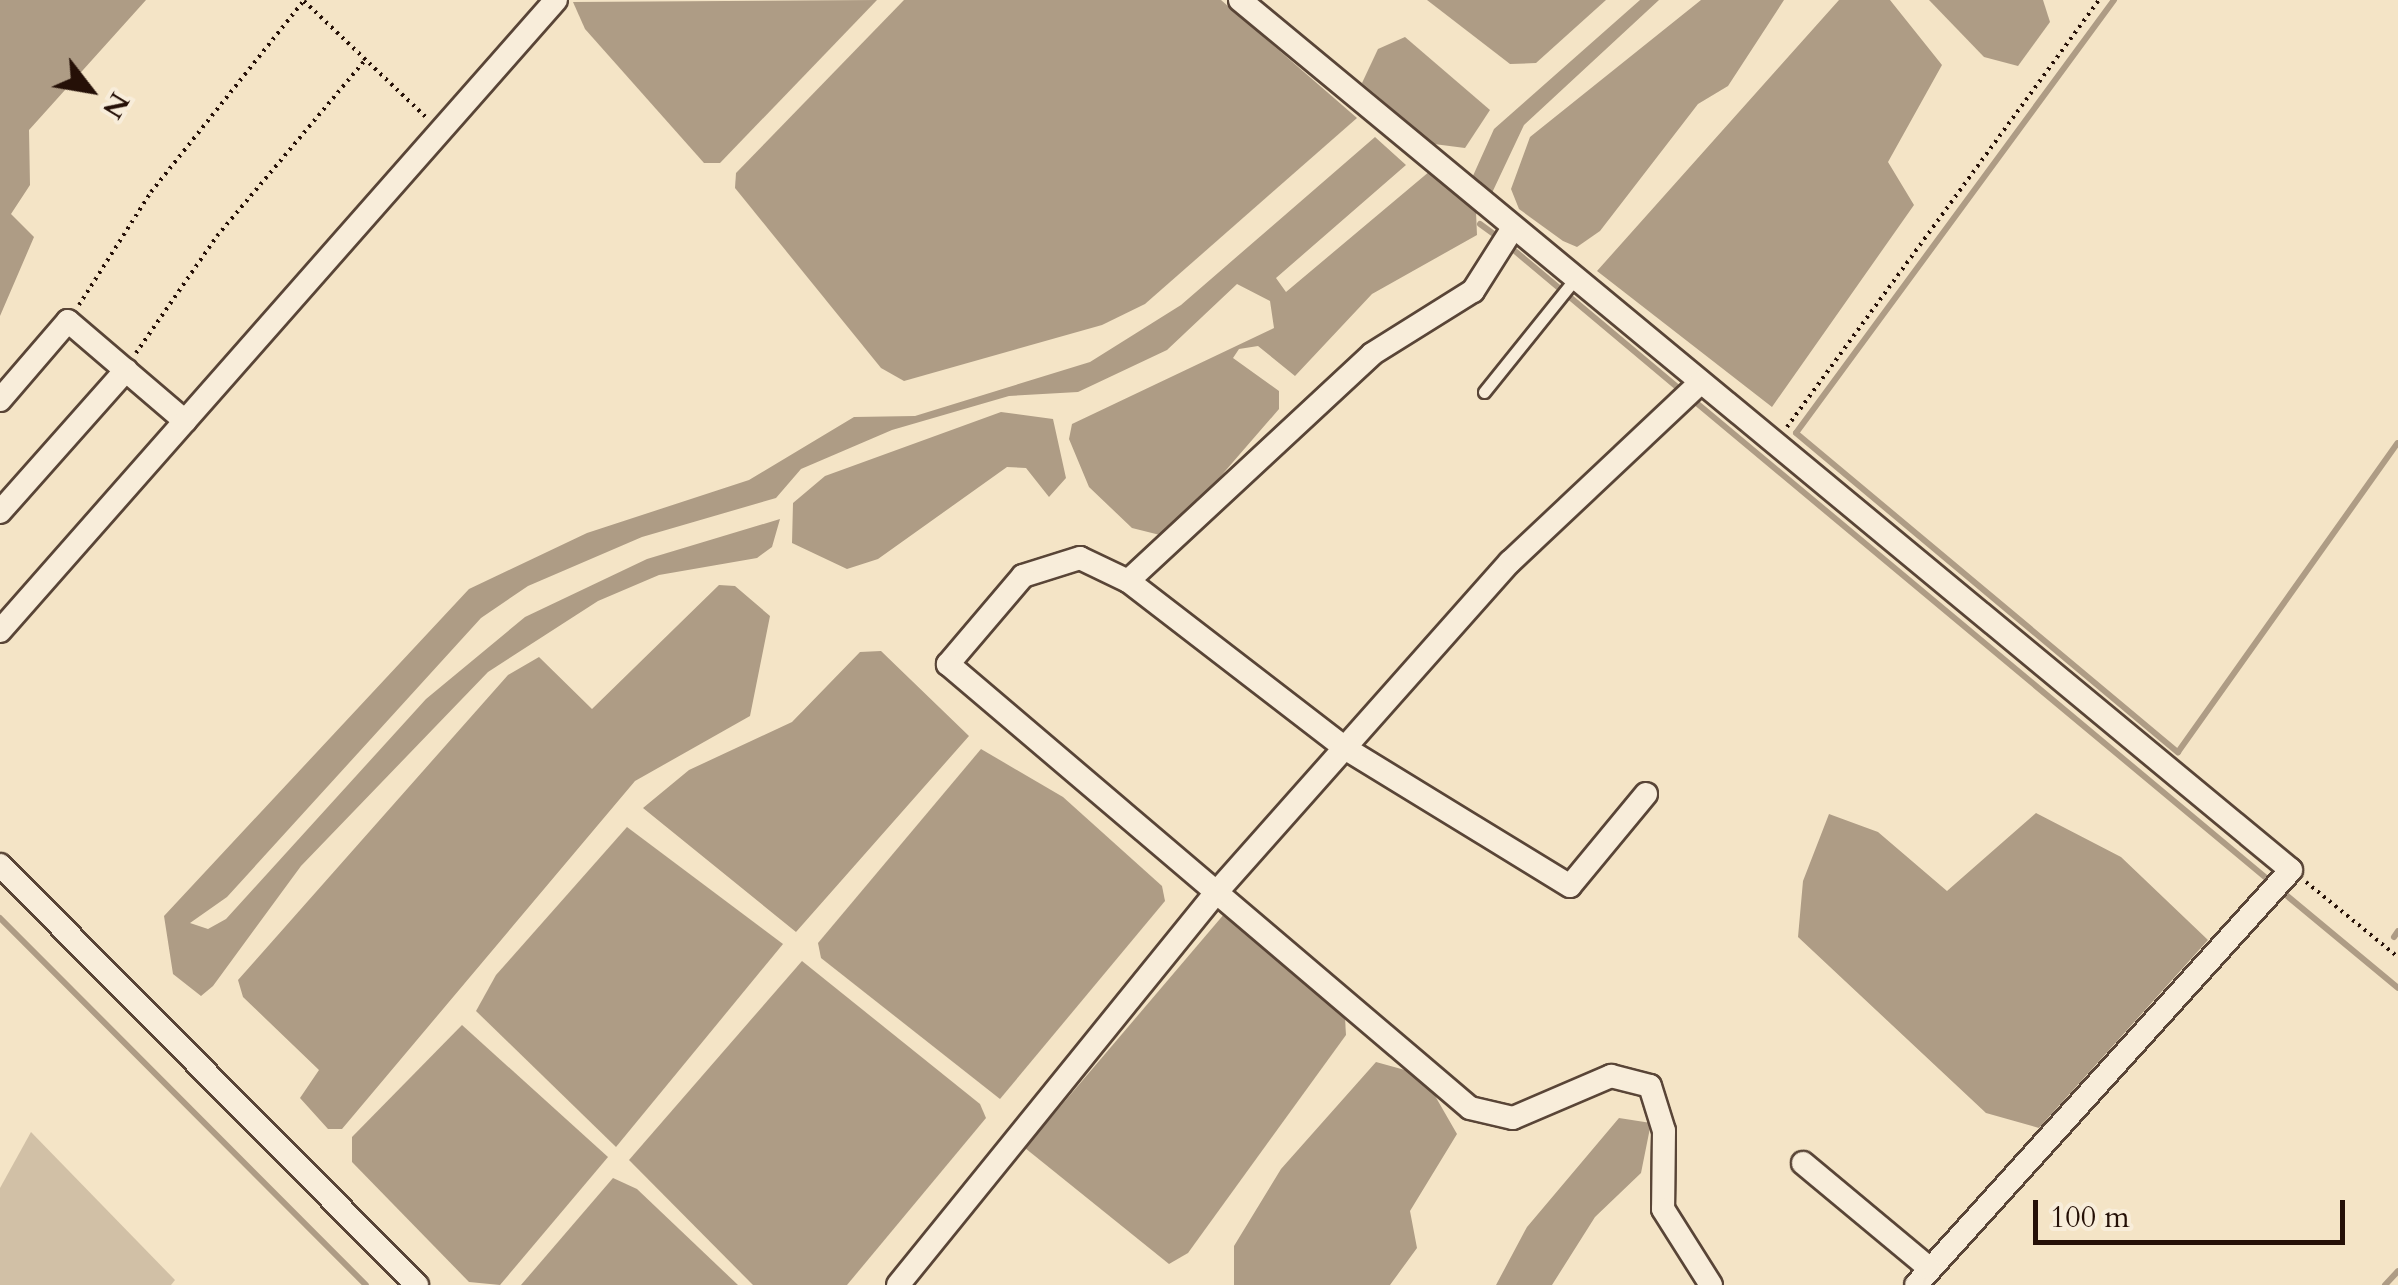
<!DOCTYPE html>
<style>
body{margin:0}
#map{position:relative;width:2398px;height:1285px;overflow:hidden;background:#f4e4c6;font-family:Cardo,serif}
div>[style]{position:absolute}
.green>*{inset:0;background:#d1c0a6}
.water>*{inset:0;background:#ae9c85}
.stream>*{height:6px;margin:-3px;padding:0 3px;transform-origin:3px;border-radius:3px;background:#ae9c85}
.path>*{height:4px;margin-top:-2px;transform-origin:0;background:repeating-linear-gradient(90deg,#251007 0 2.5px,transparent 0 7.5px)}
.roads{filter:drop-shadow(2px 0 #594537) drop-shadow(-2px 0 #594537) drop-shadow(0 2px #594537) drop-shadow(0 -2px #594537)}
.service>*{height:11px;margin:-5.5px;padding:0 5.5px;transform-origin:5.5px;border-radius:5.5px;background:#f8edda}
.minor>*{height:22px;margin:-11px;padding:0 11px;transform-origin:11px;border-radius:11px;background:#f8edda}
span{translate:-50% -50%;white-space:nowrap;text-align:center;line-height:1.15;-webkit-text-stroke:9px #f8edda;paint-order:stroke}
.north{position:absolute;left:40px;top:40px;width:100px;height:100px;-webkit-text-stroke:8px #f8edda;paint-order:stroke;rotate:121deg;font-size:28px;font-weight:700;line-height:40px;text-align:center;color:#251007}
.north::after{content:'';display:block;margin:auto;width:35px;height:45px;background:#251007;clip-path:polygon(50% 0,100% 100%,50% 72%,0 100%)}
.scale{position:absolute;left:2033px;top:1200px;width:312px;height:45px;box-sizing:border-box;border:5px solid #251007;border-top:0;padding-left:12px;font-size:30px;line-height:35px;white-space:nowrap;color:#251007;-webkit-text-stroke:8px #f8edda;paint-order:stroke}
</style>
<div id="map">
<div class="green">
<div style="clip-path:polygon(31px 1132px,175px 1280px,171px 1285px,0 1285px,0 1188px)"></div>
</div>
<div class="water">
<div style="clip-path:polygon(0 0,146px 0,29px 130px,30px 185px,11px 214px,34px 237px,0 316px)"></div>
<div style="clip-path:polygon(877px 0,720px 163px,704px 163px,585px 29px,573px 2px)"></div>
<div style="clip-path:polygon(904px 0,1221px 0,1357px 118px,1145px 304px,1102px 325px,904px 381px,881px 368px,735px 188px,736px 173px)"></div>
<div style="clip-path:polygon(1427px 0,1606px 0,1536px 63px,1510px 64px)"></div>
<div style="clip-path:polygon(1640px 0,1659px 0,1524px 125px,1491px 195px,1472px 178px,1494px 129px)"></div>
<div style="clip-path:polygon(1701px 0,1784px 0,1728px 86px,1698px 104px,1600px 231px,1577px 247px,1563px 241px,1519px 209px,1511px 189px,1530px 137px)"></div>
<div style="clip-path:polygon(1839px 0,1890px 0,1942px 65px,1888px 162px,1914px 205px,1772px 407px,1597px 271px)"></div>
<div style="clip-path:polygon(1929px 0,2043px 0,2050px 22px,2018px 66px,1984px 57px)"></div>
<div style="clip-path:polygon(1405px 37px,1490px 110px,1465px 148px,1434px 144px,1362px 83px,1378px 49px)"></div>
<div style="clip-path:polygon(1375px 137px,1406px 165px,1276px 278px,1286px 292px,1430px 171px,1476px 212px,1477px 235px,1372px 294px,1295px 376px,1258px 346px,1239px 349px,1233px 358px,1279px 391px,1279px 409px,1168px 537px,1132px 528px,1089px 487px,1069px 439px,1072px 424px,1274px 328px,1270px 301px,1237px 284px,1167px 350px,1078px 392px,1009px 396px,892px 430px,801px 469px,776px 498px,642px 537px,528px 586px,481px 618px,227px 897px,190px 923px,208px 929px,226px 919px,426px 699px,525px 617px,647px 559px,780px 519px,772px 547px,757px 558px,659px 575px,598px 601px,488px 672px,301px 866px,213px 986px,201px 996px,173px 974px,164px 916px,469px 589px,587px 533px,749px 480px,854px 417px,915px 416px,1090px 362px,1181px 305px)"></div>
<div style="clip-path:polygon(1001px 412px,1053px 419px,1066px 478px,1049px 497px,1026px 468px,1007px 467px,878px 559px,847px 569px,792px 543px,793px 503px,825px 476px)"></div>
<div style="clip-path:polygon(719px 585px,735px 586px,770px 616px,750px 716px,635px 781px,342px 1129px,328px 1129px,300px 1098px,319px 1070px,243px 997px,238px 980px,508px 675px,539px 657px,592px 709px)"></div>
<div style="clip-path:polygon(881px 651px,969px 736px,796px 932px,643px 808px,689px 770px,792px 722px,860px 652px)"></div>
<div style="clip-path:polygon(981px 749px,1063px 797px,1162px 886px,1165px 901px,1000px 1099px,821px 958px,818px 943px)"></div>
<div style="clip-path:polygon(2036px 813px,2121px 857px,2208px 940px,2039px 1128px,1986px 1113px,1798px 937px,1803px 881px,1829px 814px,1878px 832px,1947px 891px)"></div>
<div style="clip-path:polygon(627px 827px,783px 944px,616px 1147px,476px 1011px,496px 975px)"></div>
<div style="clip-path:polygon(1225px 913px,1345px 1018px,1346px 1035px,1188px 1253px,1169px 1264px,1025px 1148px)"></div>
<div style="clip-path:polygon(802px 961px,980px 1104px,986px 1118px,847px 1285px,753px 1285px,629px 1160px)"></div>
<div style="clip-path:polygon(462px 1025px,608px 1157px,500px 1285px,469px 1282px,352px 1162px,352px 1137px)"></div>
<div style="clip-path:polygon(1376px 1062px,1423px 1075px,1457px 1134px,1410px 1211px,1417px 1248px,1390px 1285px,1234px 1285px,1234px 1246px,1281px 1169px)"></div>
<div style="clip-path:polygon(1619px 1118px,1651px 1123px,1641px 1173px,1595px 1217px,1552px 1285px,1496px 1285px,1527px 1227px)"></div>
<div style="clip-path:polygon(613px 1178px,637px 1189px,738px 1285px,521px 1285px)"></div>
</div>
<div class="stream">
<div style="left:2114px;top:0;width:537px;rotate:126.29deg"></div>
<div style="left:1796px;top:433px;width:498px;rotate:39.9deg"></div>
<div style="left:2178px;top:752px;width:379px;rotate:-54.6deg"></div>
<div style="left:1480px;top:224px;width:24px;rotate:36deg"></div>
<div style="left:1509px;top:246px;width:227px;rotate:40deg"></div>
<div style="left:1693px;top:400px;width:753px;rotate:39.83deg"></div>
<div style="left:2280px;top:890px;width:153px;rotate:39.7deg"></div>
<div style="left:0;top:918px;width:518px;rotate:45.08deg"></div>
<div style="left:2394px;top:937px;width:7px;rotate:-56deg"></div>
<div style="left:2385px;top:1285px;width:19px;rotate:-47deg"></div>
</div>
<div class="path">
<div style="left:304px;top:1px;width:170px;rotate:43.6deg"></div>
<div style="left:79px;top:305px;width:134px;rotate:-57.5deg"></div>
<div style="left:151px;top:192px;width:246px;rotate:-51.4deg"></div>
<div style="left:136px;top:353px;width:142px;rotate:-55.3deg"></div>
<div style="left:217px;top:236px;width:230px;rotate:-49.9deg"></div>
<div style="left:1787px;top:427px;width:529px;rotate:-53.85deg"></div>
<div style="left:2306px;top:882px;width:119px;rotate:39.2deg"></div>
</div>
<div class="roads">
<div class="service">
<div style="left:1484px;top:392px;width:145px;rotate:-51.2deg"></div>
</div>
<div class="minor">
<div style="left:1240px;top:0;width:1364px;rotate:39.62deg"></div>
<div style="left:2291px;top:870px;width:559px;rotate:132.1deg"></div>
<div style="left:0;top:400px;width:104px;rotate:-49.3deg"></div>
<div style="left:68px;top:321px;width:154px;rotate:40.5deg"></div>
<div style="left:0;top:512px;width:190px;rotate:-48.4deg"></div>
<div style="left:1128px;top:581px;width:333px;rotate:-42.9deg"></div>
<div style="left:1372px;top:354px;width:119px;rotate:-32deg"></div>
<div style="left:1473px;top:291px;width:75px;rotate:-57.6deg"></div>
<div style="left:0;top:631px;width:841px;rotate:-48.62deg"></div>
<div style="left:1646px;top:794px;width:119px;rotate:129.6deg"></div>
<div style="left:1570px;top:886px;width:264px;rotate:-148.5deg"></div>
<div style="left:1345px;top:748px;width:274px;rotate:-142.4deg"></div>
<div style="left:1128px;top:581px;width:53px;rotate:-154.4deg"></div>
<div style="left:1080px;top:558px;width:60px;rotate:162.5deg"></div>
<div style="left:1023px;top:576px;width:116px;rotate:130.4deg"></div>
<div style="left:948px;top:664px;width:685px;rotate:40.38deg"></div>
<div style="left:1470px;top:1108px;width:44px;rotate:13.1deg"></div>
<div style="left:1513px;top:1118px;width:107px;rotate:-23.2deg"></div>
<div style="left:1611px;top:1076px;width:40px;rotate:14.4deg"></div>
<div style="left:1650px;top:1086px;width:47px;rotate:72.7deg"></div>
<div style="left:1664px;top:1131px;width:78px;rotate:90.7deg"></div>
<div style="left:1663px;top:1209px;width:90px;rotate:57.7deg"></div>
<div style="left:0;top:865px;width:592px;rotate:45.21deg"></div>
<div style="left:1803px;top:1163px;width:165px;rotate:39.8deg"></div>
<div style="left:898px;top:1285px;width:502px;rotate:-50.98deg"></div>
<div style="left:1214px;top:895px;width:446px;rotate:-48.4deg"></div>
<div style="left:1510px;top:562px;width:262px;rotate:-43.3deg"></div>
</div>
</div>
<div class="north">N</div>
<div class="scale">100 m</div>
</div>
